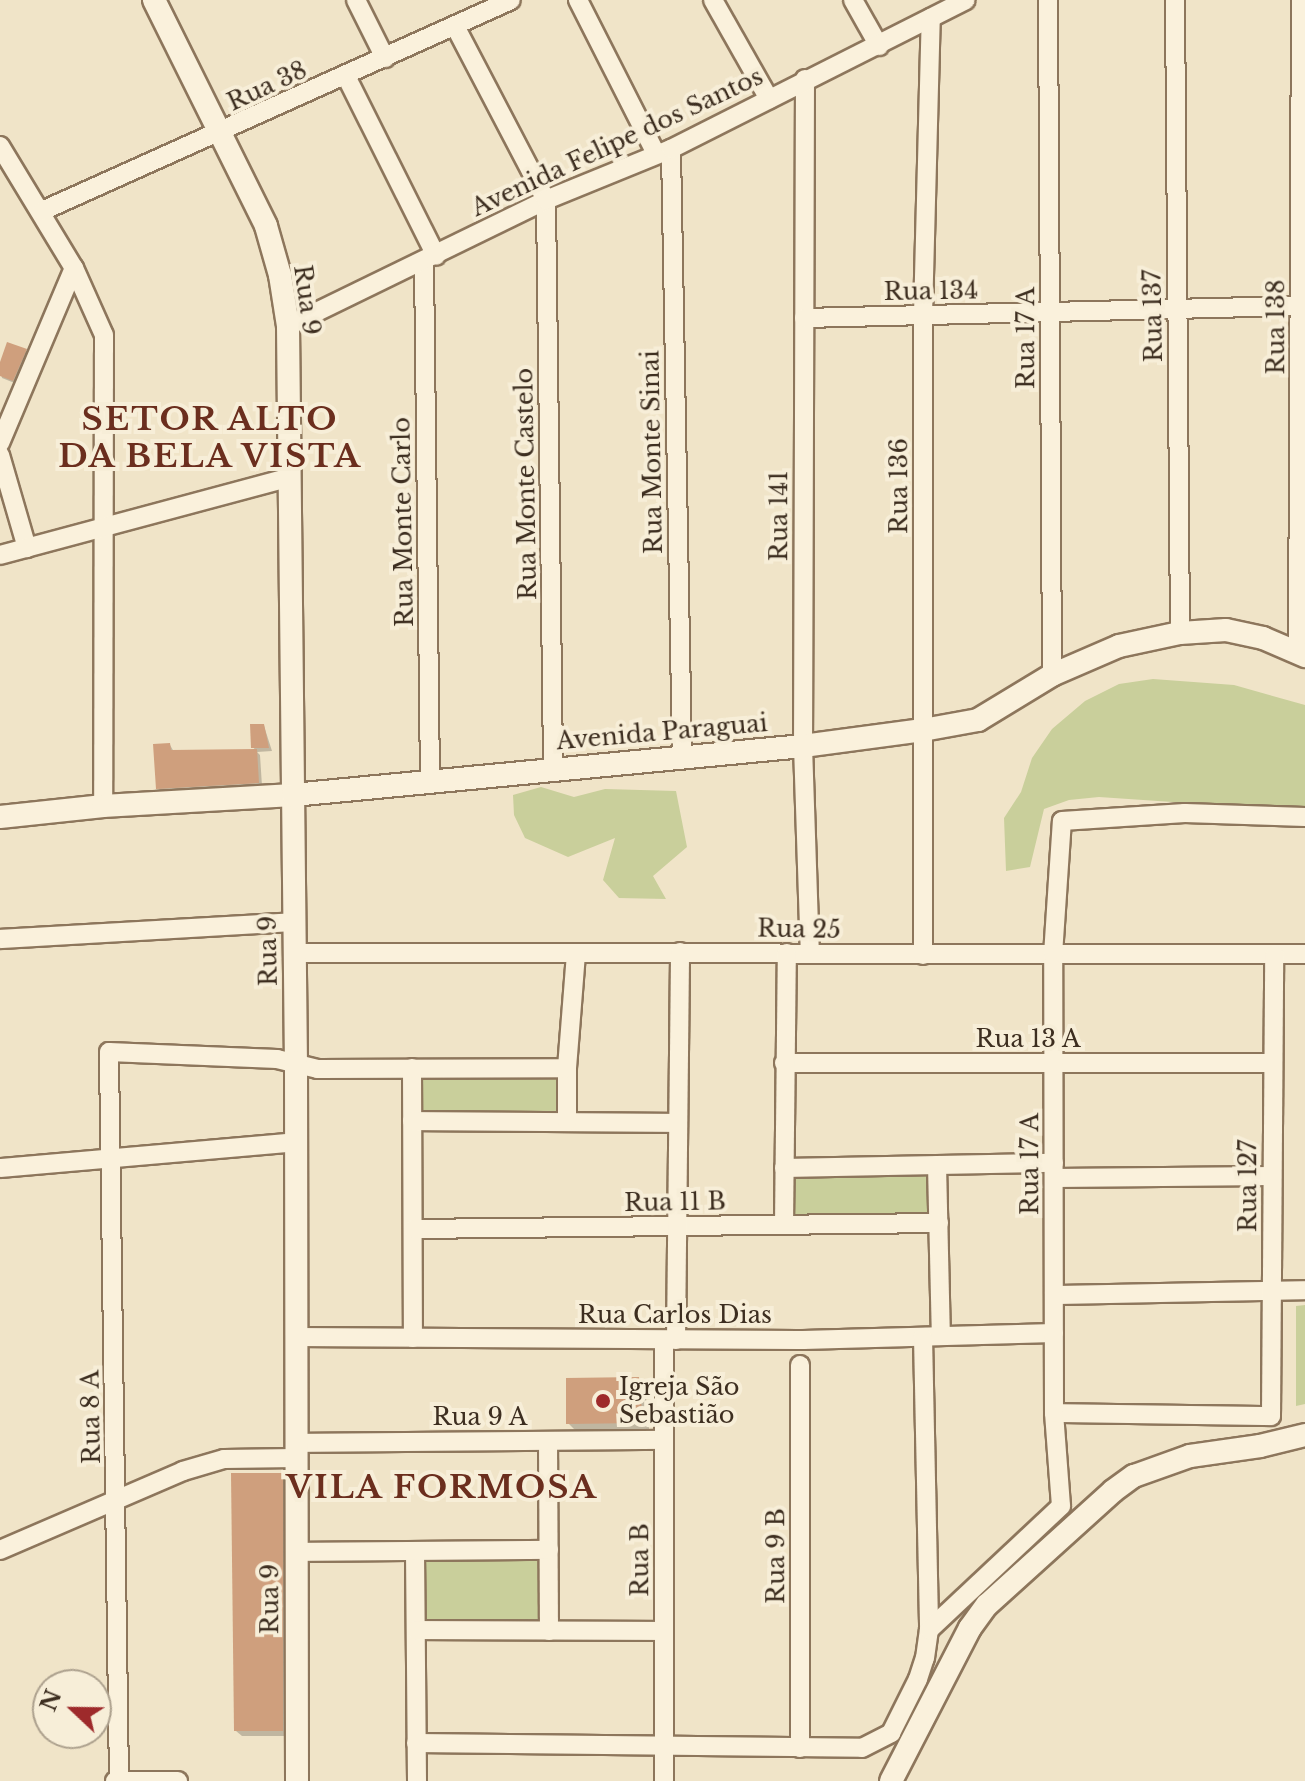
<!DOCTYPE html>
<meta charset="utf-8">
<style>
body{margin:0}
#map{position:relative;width:1305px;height:1781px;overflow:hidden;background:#f0e4c8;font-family:"Libre Baskerville",serif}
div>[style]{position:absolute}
.green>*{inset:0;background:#c9cf9b}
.shadow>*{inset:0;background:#0003}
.building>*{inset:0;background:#cf9f7d}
.roads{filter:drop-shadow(2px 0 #8d765c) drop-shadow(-2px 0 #8d765c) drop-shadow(0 2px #8d765c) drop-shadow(0 -2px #8d765c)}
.minor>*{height:18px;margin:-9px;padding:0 9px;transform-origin:9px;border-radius:9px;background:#faf1dc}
.tertiary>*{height:22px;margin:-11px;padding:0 11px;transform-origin:11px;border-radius:11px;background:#faf1dc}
.dots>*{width:22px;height:22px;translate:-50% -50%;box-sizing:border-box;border:4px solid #f7eed8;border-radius:50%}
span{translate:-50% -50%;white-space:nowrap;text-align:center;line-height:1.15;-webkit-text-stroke:8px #f7eed8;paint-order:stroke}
.street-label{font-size:24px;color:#3d2e20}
.poi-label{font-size:24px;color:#3d2e20}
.left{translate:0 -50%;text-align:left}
.district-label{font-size:32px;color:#6b2e1e;font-weight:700;letter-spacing:2px}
.north{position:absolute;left:32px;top:1669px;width:80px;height:80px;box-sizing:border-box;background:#f7eed8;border:2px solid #ada18e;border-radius:50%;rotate:292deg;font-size:22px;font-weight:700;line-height:32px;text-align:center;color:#3d2e20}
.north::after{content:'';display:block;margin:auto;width:28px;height:36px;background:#9e2a2b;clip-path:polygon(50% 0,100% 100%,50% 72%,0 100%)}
</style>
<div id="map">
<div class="green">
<div style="clip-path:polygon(1153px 679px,1234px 685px,1305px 705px,1305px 811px,1099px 797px,1069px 800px,1044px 809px,1030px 867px,1006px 871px,1004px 818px,1021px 792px,1032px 758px,1052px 729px,1085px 701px,1119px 684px)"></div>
<div style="clip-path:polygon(541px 787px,574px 797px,605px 789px,676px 791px,687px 847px,653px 876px,666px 899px,619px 898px,603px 880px,615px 838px,568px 857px,525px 838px,514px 815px,513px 795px)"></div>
<div style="clip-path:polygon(422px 1075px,559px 1075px,559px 1114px,422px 1114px)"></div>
<div style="clip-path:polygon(795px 1175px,929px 1175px,930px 1215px,795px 1215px)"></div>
<div style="clip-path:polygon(1305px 1305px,1305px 1404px,1296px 1406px,1296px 1306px)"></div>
<div style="clip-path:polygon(540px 1558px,540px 1580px,545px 1583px,540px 1620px,531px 1624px,425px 1621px,424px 1559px)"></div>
</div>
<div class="shadow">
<div style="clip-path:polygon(25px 351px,30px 355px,17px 384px,2px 378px,0 367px)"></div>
<div style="clip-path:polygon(264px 726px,272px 751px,257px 752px,260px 755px,262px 786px,162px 792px,158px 788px,170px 745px,174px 752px,256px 751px,253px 747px)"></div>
<div style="clip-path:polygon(638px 1379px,645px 1386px,649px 1429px,575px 1430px,568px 1423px)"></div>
<div style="clip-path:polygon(282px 1475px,288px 1481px,288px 1736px,242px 1736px,236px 1731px)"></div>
</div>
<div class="building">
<div style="clip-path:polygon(7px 342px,27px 349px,13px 381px,0 376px,0 362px)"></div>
<div style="clip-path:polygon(250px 724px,264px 724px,269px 748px,251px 748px)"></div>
<div style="clip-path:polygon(170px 743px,171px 750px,257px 749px,259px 783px,156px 789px,153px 744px)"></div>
<div style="clip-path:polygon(639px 1377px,643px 1423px,566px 1424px,566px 1378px)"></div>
<div style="clip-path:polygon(231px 1473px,283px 1473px,283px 1731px,234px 1731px)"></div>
</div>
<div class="roads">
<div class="minor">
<div style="left:356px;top:0;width:65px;rotate:63.4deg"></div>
<div style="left:578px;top:0;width:173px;rotate:63.1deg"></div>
<div style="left:713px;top:0;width:114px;rotate:60.5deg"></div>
<div style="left:853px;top:0;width:53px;rotate:60.5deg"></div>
<div style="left:1048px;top:0;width:675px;rotate:89.66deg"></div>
<div style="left:1175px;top:0;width:633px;rotate:89.55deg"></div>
<div style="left:455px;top:26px;width:196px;rotate:62.4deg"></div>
<div style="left:546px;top:200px;width:568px;rotate:89.29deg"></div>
<div style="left:346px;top:76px;width:201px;rotate:63.4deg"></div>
<div style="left:805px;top:79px;width:667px;rotate:90.17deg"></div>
<div style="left:803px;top:746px;width:207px;rotate:88.1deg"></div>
<div style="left:0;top:146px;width:143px;rotate:58.8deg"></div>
<div style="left:74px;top:268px;width:73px;rotate:65.9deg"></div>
<div style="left:104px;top:335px;width:471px;rotate:90.1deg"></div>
<div style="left:671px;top:149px;width:606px;rotate:88.96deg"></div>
<div style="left:42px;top:211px;width:514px;rotate:-24.22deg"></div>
<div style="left:424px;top:262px;width:519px;rotate:89.34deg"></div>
<div style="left:804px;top:318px;width:496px;rotate:-1.4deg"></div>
<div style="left:288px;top:326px;width:287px;rotate:-26deg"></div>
<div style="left:546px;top:200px;width:135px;rotate:-22.2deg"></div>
<div style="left:671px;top:149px;width:330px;rotate:-26.8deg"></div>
<div style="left:0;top:443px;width:190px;rotate:-67.1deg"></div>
<div style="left:0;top:455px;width:97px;rotate:73.8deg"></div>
<div style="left:0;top:555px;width:298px;rotate:-15deg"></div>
<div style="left:1298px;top:653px;width:653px;rotate:-89.74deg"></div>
<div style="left:0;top:939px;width:293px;rotate:-3.3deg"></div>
<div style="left:293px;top:953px;width:1012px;rotate:0.06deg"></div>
<div style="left:923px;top:955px;width:640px;rotate:-90deg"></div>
<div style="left:923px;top:315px;width:297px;rotate:-88.5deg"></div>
<div style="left:784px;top:1063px;width:489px"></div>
<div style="left:412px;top:1068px;width:270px;rotate:89.8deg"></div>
<div style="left:412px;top:1121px;width:266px;rotate:0.4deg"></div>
<div style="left:567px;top:1122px;width:54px;rotate:-90deg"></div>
<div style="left:567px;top:1068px;width:115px;rotate:-85.5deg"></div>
<div style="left:937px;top:1165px;width:171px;rotate:88.7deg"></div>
<div style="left:0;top:1168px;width:296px;rotate:-5deg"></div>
<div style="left:784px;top:1168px;width:270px;rotate:-1.1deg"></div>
<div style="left:1054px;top:1178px;width:218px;rotate:-0.5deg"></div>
<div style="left:784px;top:1225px;width:272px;rotate:-89.4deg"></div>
<div style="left:413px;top:1229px;width:526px;rotate:-0.65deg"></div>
<div style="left:1054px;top:1295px;width:251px;rotate:-1.1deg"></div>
<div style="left:295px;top:1337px;width:508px;rotate:0.34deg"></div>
<div style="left:803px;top:1340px;width:251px;rotate:-1.6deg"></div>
<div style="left:923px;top:1337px;width:293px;rotate:88.8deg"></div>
<div style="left:676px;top:1340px;width:388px;rotate:-89.4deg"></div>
<div style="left:1054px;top:1413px;width:217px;rotate:0.8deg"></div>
<div style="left:1271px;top:1416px;width:461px;rotate:-89.6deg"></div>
<div style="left:548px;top:1441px;width:190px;rotate:89.7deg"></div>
<div style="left:296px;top:1443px;width:368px;rotate:-0.5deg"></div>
<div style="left:0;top:1550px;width:199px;rotate:-23.3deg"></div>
<div style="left:183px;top:1471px;width:43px;rotate:-16.3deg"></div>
<div style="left:224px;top:1459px;width:72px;rotate:-0.8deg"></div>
<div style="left:415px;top:1551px;width:230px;rotate:89.5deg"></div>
<div style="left:296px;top:1552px;width:253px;rotate:-0.5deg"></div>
<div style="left:416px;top:1630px;width:248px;rotate:0.2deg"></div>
<div style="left:416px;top:1743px;width:446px;rotate:0.6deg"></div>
<div style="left:862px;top:1748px;width:33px;rotate:-27deg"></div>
<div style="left:891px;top:1733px;width:60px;rotate:-63.4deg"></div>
<div style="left:918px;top:1679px;width:22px;rotate:-72deg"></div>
<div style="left:925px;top:1658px;width:28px;rotate:-82deg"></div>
<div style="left:929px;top:1630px;width:181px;rotate:-43.2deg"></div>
<div style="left:1061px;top:1506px;width:93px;rotate:-94.3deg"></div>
<div style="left:1054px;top:1413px;width:458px;rotate:-90.1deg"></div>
<div style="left:1053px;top:955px;width:134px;rotate:-86.2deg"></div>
<div style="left:1062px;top:821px;width:123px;rotate:-3.7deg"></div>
<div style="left:1185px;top:813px;width:120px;rotate:1.9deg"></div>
<div style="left:800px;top:1748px;width:383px;rotate:-90deg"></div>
<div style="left:115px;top:1781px;width:63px"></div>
<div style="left:119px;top:1781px;width:729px;rotate:-90.79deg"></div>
<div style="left:109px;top:1052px;width:168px;rotate:2.4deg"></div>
<div style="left:277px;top:1059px;width:42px;rotate:13.7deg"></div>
<div style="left:318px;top:1069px;width:249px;rotate:-0.2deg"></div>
<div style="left:664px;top:1781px;width:441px;rotate:-90deg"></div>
</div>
<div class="tertiary">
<div style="left:154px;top:0;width:252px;rotate:63.6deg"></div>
<div style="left:266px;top:226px;width:51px;rotate:74.1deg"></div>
<div style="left:280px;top:275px;width:52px;rotate:81.1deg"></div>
<div style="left:288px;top:326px;width:736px;rotate:89.38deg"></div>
<div style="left:296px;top:1062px;width:719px;rotate:89.92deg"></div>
<div style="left:0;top:817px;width:104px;rotate:-6.1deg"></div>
<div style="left:103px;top:806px;width:190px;rotate:-3.3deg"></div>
<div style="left:293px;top:795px;width:512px;rotate:-5.49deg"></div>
<div style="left:803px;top:746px;width:121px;rotate:-7.6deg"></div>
<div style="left:923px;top:730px;width:56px;rotate:-10.3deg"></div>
<div style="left:978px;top:720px;width:87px;rotate:-31.3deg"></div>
<div style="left:1052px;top:675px;width:73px;rotate:-23.4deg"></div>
<div style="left:1119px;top:646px;width:62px;rotate:-12deg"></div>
<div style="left:1180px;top:633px;width:46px;rotate:-3.7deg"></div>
<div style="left:1226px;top:630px;width:38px;rotate:12deg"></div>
<div style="left:1263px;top:638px;width:46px;rotate:23.2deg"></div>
<div style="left:891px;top:1781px;width:172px;rotate:-62.7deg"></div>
<div style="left:970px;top:1628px;width:29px;rotate:-54deg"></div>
<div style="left:987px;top:1605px;width:170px;rotate:-42.1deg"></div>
<div style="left:1113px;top:1491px;width:26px;rotate:-36deg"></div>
<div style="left:1134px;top:1476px;width:59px;rotate:-19.7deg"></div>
<div style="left:1190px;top:1456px;width:71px;rotate:-8.1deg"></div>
<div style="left:1260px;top:1446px;width:46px;rotate:-13.7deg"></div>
</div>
</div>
<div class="dots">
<div style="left:603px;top:1401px;background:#9e2a2b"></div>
</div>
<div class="street-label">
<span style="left:267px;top:86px;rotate:-25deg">Rua 38</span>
<span style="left:617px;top:142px;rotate:-25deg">Avenida Felipe dos Santos</span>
<span style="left:931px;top:291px;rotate:-1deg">Rua 134</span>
<span style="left:307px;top:300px;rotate:82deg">Rua 9</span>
<span style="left:1153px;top:316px;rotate:-91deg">Rua 137</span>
<span style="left:1276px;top:327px;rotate:-90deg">Rua 138</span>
<span style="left:1026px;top:338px;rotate:-90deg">Rua 17 A</span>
<span style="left:652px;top:452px;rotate:-91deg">Rua Monte Sinai</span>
<span style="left:526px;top:484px;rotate:-91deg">Rua Monte Castelo</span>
<span style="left:899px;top:486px;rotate:-90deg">Rua 136</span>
<span style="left:779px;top:516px;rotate:-90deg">Rua 141</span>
<span style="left:403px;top:522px;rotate:-91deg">Rua Monte Carlo</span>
<span style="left:662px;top:732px;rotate:-5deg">Avenida Paraguai</span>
<span style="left:799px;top:929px;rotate:1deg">Rua 25</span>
<span style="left:268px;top:951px;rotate:-91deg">Rua 9</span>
<span style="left:1028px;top:1039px">Rua 13 A</span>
<span style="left:1030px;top:1164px;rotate:-90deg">Rua 17 A</span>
<span style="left:1248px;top:1186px;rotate:-90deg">Rua 127</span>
<span style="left:675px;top:1202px;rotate:-1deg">Rua 11 B</span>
<span style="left:675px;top:1315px">Rua Carlos Dias</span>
<span style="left:91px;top:1417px;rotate:-91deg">Rua 8 A</span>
<span style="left:480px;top:1417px">Rua 9 A</span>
<span style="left:776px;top:1556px;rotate:-90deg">Rua 9 B</span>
<span style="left:640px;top:1560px;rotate:-90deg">Rua B</span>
<span style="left:270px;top:1599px;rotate:-90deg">Rua 9</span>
</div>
<div class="poi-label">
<span class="left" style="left:619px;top:1401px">Igreja São<br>Sebastião</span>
</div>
<div class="district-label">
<span style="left:210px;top:438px">SETOR ALTO<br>DA BELA VISTA</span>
<span style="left:442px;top:1487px">VILA FORMOSA</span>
</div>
<div class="north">N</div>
</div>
